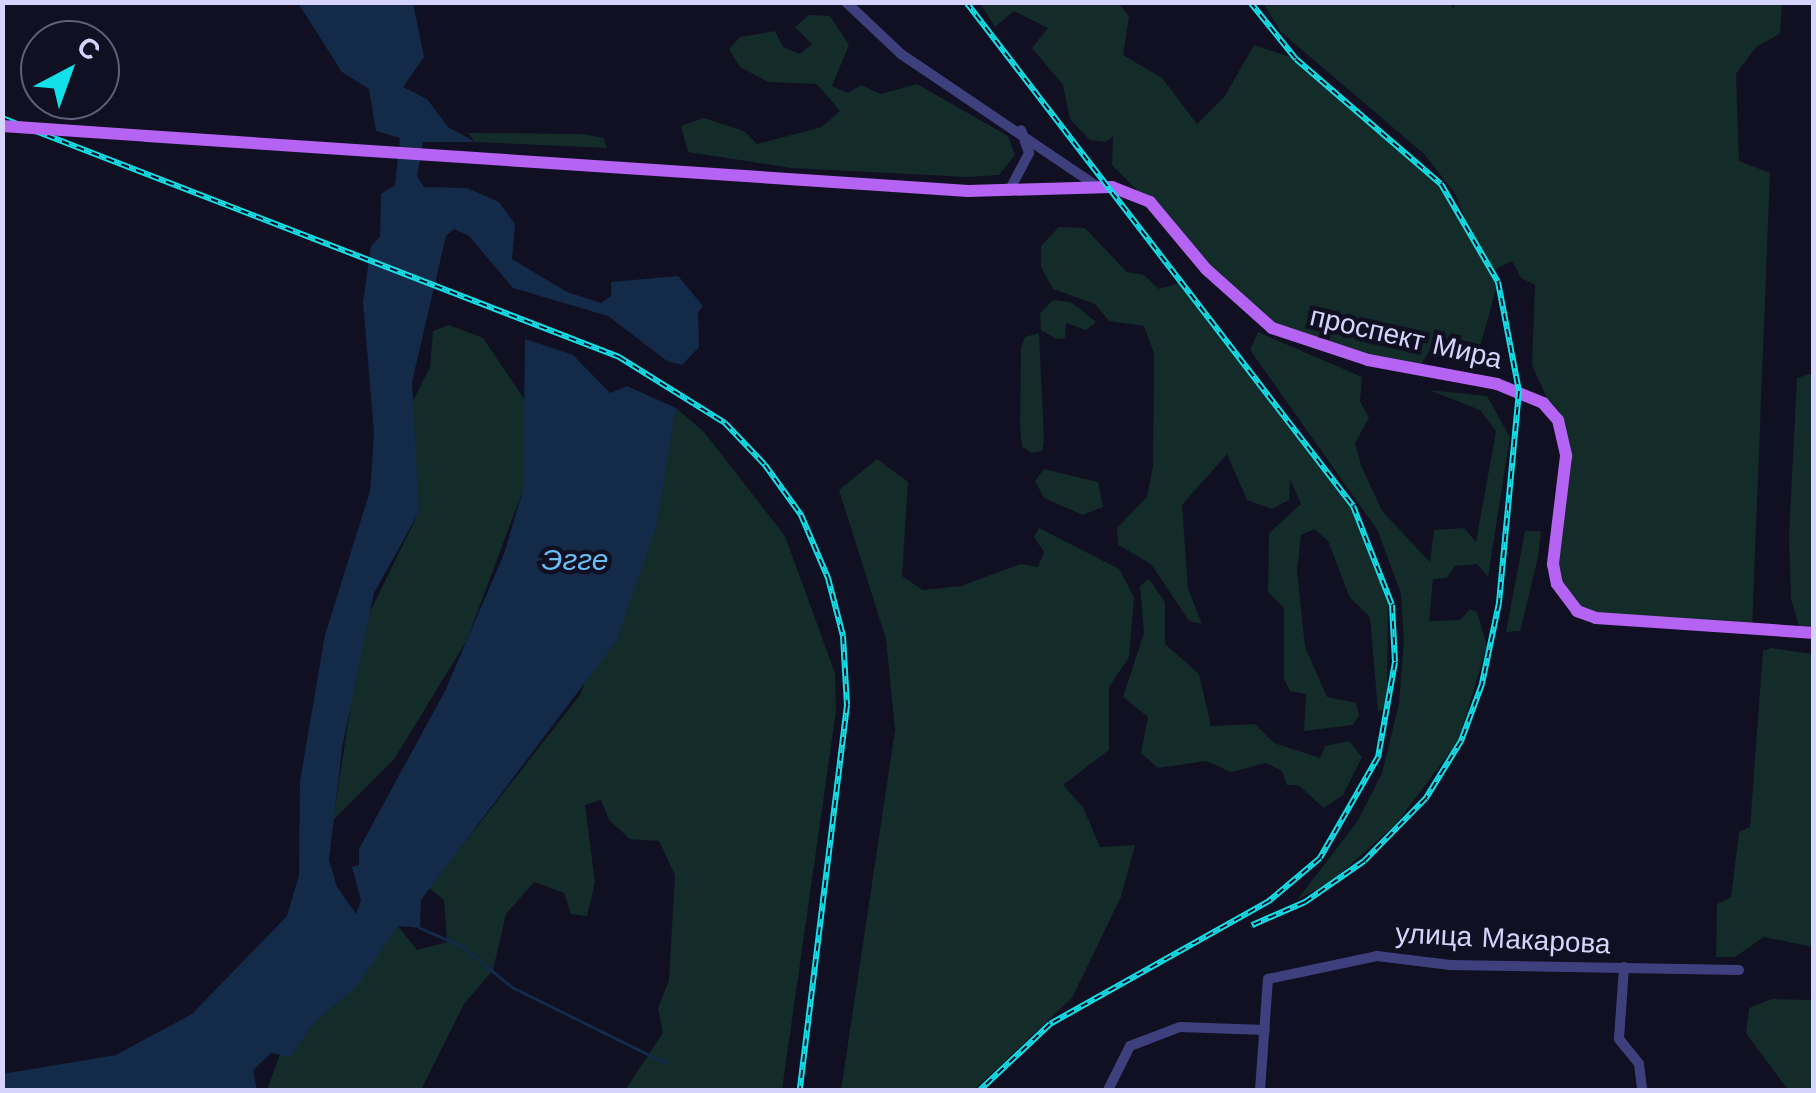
<!DOCTYPE html>
<meta charset="utf-8">
<style>
body{margin:0}
#map{position:relative;width:1816px;height:1093px;overflow:hidden;background:#110f22;font-family:"Work Sans",sans-serif}
div>[style]{position:absolute}
.green>*{inset:0;background:#132b29}
.water>*{inset:0;background:#132b48}
.stream>*{height:2.5px;margin:-1.25px;padding:0 1.25px;transform-origin:1.25px;border-radius:1.25px;background:#132b48}
.minor>*{height:10px;margin:-5px;padding:0 5px;transform-origin:5px;border-radius:5px;background:#3e407d}
.major>*{height:12px;margin:-6px;padding:0 6px;transform-origin:6px;border-radius:6px;background:#b463f3}
.rail>*{height:6px;margin-top:-3px;transform-origin:0;background:repeating-linear-gradient(90deg,#110f22 0 8px,#12e1e9 0 16px);box-sizing:border-box;border-block:2px solid #12e1e9}
.major-bridge>*{height:12px;margin:-6px;padding:0 6px;transform-origin:6px;border-radius:6px;background:#b463f3}
span{translate:-50% -50%;white-space:nowrap;text-align:center;line-height:1.15;-webkit-text-stroke:9px #110f22;paint-order:stroke}
.street-label{font-size:28px;color:#d6d4fc}
.water-label{font-size:30px;color:#6abdf3;font-style:italic}
.frame{position:absolute;inset:0;border:5px solid #d6d4fc;pointer-events:none}
.north{position:absolute;left:20px;top:20px;width:100px;height:100px;box-sizing:border-box;background:#110f22;border:2px solid #605e79;border-radius:50%;rotate:41deg;font-size:28px;font-weight:700;line-height:40px;text-align:center;color:#d6d4fc}
.north::after{content:'';display:block;margin:auto;width:35px;height:45px;background:#12e1e9;clip-path:polygon(50% 0,100% 100%,50% 72%,0 100%)}
</style>
<div id="map">
<div class="green">
<div style="clip-path:polygon(1448px 2px,1453px 8px,1458px 2px,1782px 3px,1780px 34px,1756px 47px,1736px 74px,1739px 161px,1770px 173px,1752px 629px,1577px 611px,1557px 584px,1565px 439px,1532px 365px,1535px 285px,1521px 278px,1512px 261px,1492px 271px,1498px 282px,1476px 361px,1429px 351px,1418px 370px,1272px 328px,1112px 165px,1113px 136px,1106px 142px,1090px 140px,1070px 119px,1063px 85px,1032px 48px,1048px 28px,1014px 11px,995px 27px,980px 3px,1118px 3px,1129px 16px,1123px 55px,1162px 78px,1197px 124px,1225px 96px,1254px 45px,1296px 59px,1421px 161px,1466px 220px,1454px 192px,1424px 154px,1281px 32px,1263px 3px)"></div>
<div style="clip-path:polygon(809px 15px,830px 16px,849px 45px,832px 86px,848px 93px,861px 85px,881px 94px,917px 84px,1008px 136px,1015px 155px,999px 175px,968px 177px,791px 168px,688px 152px,681px 126px,704px 118px,744px 131px,757px 144px,822px 127px,840px 111px,817px 84px,768px 82px,740px 67px,729px 49px,740px 37px,775px 31px,783px 47px,800px 54px,812px 44px,795px 27px)"></div>
<div style="clip-path:polygon(468px 133px,582px 134px,604px 138px,607px 148px,475px 142px)"></div>
<div style="clip-path:polygon(1059px 227px,1085px 228px,1127px 272px,1144px 275px,1159px 289px,1179px 283px,1346px 498px,1388px 602px,1387px 709px,1378px 711px,1370px 617px,1350px 598px,1328px 541px,1314px 529px,1301px 535px,1297px 571px,1305px 647px,1327px 697px,1356px 703px,1359px 715px,1353px 725px,1304px 731px,1306px 694px,1290px 691px,1284px 679px,1284px 608px,1268px 592px,1269px 533px,1301px 504px,1290px 479px,1289px 500px,1272px 509px,1247px 500px,1227px 454px,1182px 505px,1188px 589px,1202px 624px,1189px 621px,1151px 564px,1118px 545px,1117px 528px,1147px 497px,1153px 466px,1154px 353px,1144px 326px,1109px 321px,1095px 304px,1053px 289px,1041px 267px,1041px 246px)"></div>
<div style="clip-path:polygon(1053px 300px,1071px 302px,1096px 322px,1086px 330px,1066px 323px,1065px 338px,1056px 339px,1041px 330px,1040px 313px)"></div>
<div style="clip-path:polygon(449px 325px,483px 338px,529px 406px,523px 490px,467px 640px,395px 758px,333px 820px,363px 626px,419px 512px,411px 405px,430px 367px,433px 331px)"></div>
<div style="clip-path:polygon(1258px 332px,1362px 377px,1360px 401px,1369px 418px,1355px 443px,1361px 465px,1382px 511px,1430px 562px,1434px 530px,1464px 528px,1476px 542px,1496px 431px,1480px 410px,1429px 390px,1487px 396px,1510px 437px,1488px 577px,1477px 564px,1455px 566px,1447px 578px,1433px 579px,1429px 621px,1460px 620px,1470px 609px,1477px 612px,1487px 646px,1458px 742px,1395px 825px,1333px 880px,1297px 900px,1357px 822px,1382px 773px,1399px 704px,1404px 640px,1401px 594px,1378px 531px,1250px 350px)"></div>
<div style="clip-path:polygon(1039px 333px,1044px 439px,1042px 451px,1032px 453px,1022px 447px,1020px 425px,1021px 348px,1025px 337px)"></div>
<div style="clip-path:polygon(1813px 373px,1813px 633px,1801px 632px,1791px 599px,1789px 536px,1797px 378px)"></div>
<div style="clip-path:polygon(676px 408px,704px 432px,785px 536px,835px 673px,836px 711px,782px 1090px,625px 1090px,663px 1033px,658px 1008px,669px 980px,675px 875px,659px 841px,630px 839px,609px 820px,601px 800px,585px 805px,595px 882px,587px 916px,571px 914px,564px 893px,534px 882px,506px 914px,493px 970px,464px 1004px,421px 1090px,267px 1090px,281px 1051px,291px 1056px,311px 1026px,358px 984px,398px 926px,417px 950px,447px 942px,444px 900px,429px 888px,580px 695px,663px 478px)"></div>
<div style="clip-path:polygon(877px 459px,908px 482px,902px 576px,923px 590px,961px 586px,1021px 564px,1038px 567px,1044px 552px,1034px 537px,1039px 528px,1119px 569px,1134px 597px,1129px 657px,1109px 687px,1109px 750px,1063px 785px,1083px 807px,1100px 847px,1135px 845px,1121px 897px,1072px 998px,974px 1090px,841px 1090px,895px 730px,886px 639px,839px 490px)"></div>
<div style="clip-path:polygon(1044px 469px,1098px 482px,1103px 507px,1083px 515px,1044px 498px,1035px 481px)"></div>
<div style="clip-path:polygon(1525px 531px,1541px 531px,1538px 558px,1520px 631px,1506px 632px)"></div>
<div style="clip-path:polygon(1149px 579px,1165px 602px,1165px 644px,1199px 674px,1211px 726px,1255px 724px,1274px 743px,1320px 758px,1325px 746px,1349px 741px,1362px 757px,1343px 795px,1324px 808px,1298px 785px,1287px 785px,1282px 771px,1266px 763px,1231px 772px,1206px 761px,1158px 768px,1141px 753px,1148px 717px,1123px 697px,1144px 633px,1140px 586px)"></div>
<div style="clip-path:polygon(1771px 648px,1813px 654px,1813px 947px,1764px 937px,1735px 957px,1716px 957px,1717px 904px,1731px 897px,1739px 832px,1750px 827px,1763px 651px)"></div>
<div style="clip-path:polygon(1772px 999px,1813px 1000px,1813px 1090px,1788px 1090px,1746px 1033px,1749px 1008px)"></div>
</div>
<div class="water">
<div style="clip-path:polygon(298px 3px,413px 3px,424px 57px,403px 87px,427px 99px,448px 127px,475px 142px,423px 142px,417px 176px,424px 187px,467px 188px,499px 202px,515px 224px,512px 259px,567px 292px,601px 303px,611px 296px,611px 282px,678px 276px,703px 306px,698px 312px,699px 347px,682px 365px,667px 361px,608px 316px,513px 288px,469px 236px,454px 229px,446px 236px,412px 382px,419px 512px,374px 593px,342px 748px,329px 860px,337px 887px,356px 914px,361px 900px,352px 867px,359px 865px,359px 849px,445px 691px,504px 554px,523px 490px,525px 339px,573px 355px,610px 393px,627px 386px,676px 408px,656px 527px,617px 640px,421px 900px,420px 928px,398px 926px,359px 984px,311px 1026px,291px 1057px,271px 1053px,253px 1070px,257px 1090px,3px 1090px,2px 1074px,116px 1055px,192px 1014px,287px 916px,299px 875px,300px 781px,325px 635px,370px 491px,374px 433px,363px 302px,371px 246px,380px 237px,381px 194px,395px 185px,400px 138px,376px 131px,369px 89px,342px 72px)"></div>
</div>
<div class="stream">
<div style="left:420px;top:928px;width:46px;rotate:23.2deg"></div>
<div style="left:462px;top:946px;width:65px;rotate:39.4deg"></div>
<div style="left:512px;top:987px;width:172px;rotate:26.3deg"></div>
</div>
<div class="minor">
<div style="left:846px;top:2px;width:76px;rotate:43.4deg"></div>
<div style="left:901px;top:54px;width:238px;rotate:34deg"></div>
<div style="left:1009px;top:191px;width:43px;rotate:-62.2deg"></div>
<div style="left:1029px;top:153px;width:24px;rotate:-109deg"></div>
<div style="left:1624px;top:967px;width:72px;rotate:94deg"></div>
<div style="left:1619px;top:1039px;width:32px;rotate:51deg"></div>
<div style="left:1639px;top:1064px;width:26px;rotate:83deg"></div>
<div style="left:1108px;top:1090px;width:49px;rotate:-63.4deg"></div>
<div style="left:1130px;top:1046px;width:53px;rotate:-20.8deg"></div>
<div style="left:1180px;top:1027px;width:85px;rotate:2deg"></div>
<div style="left:1260px;top:1090px;width:111px;rotate:-85.9deg"></div>
<div style="left:1268px;top:979px;width:111px;rotate:-11.9deg"></div>
<div style="left:1377px;top:956px;width:74px;rotate:7deg"></div>
<div style="left:1450px;top:965px;width:289px;rotate:1deg"></div>
</div>
<div class="major">
<div style="left:147px;top:136px;width:823px;rotate:3.83deg"></div>
<div style="left:968px;top:191px;width:144px;rotate:-1.6deg"></div>
<div style="left:1112px;top:187px;width:41px;rotate:21.5deg"></div>
<div style="left:1150px;top:202px;width:87px;rotate:50.1deg"></div>
<div style="left:1206px;top:269px;width:89px;rotate:41.8deg"></div>
<div style="left:1272px;top:328px;width:101px;rotate:18.4deg"></div>
<div style="left:1368px;top:360px;width:131px;rotate:10.5deg"></div>
<div style="left:1497px;top:384px;width:50px;rotate:22.4deg"></div>
<div style="left:1543px;top:403px;width:23px;rotate:49deg"></div>
<div style="left:1558px;top:420px;width:37px;rotate:77deg"></div>
<div style="left:1566px;top:456px;width:109px;rotate:96.9deg"></div>
<div style="left:1553px;top:564px;width:20px;rotate:79deg"></div>
<div style="left:1557px;top:584px;width:34px;rotate:53deg"></div>
<div style="left:1577px;top:611px;width:20px;rotate:20deg"></div>
<div style="left:1596px;top:618px;width:219px;rotate:3.9deg"></div>
</div>
<div class="rail">
<div style="left:966px;top:2px;width:635px;rotate:52.48deg"></div>
<div style="left:1353px;top:506px;width:106px;rotate:68.5deg"></div>
<div style="left:1392px;top:605px;width:57px;rotate:87deg"></div>
<div style="left:1395px;top:662px;width:97px;rotate:100.1deg"></div>
<div style="left:1378px;top:757px;width:116px;rotate:119.9deg"></div>
<div style="left:1320px;top:858px;width:67px;rotate:139.9deg"></div>
<div style="left:1269px;top:901px;width:251px;rotate:150.7deg"></div>
<div style="left:1050px;top:1024px;width:96px;rotate:136.7deg"></div>
<div style="left:1250px;top:2px;width:73px;rotate:51.1deg"></div>
<div style="left:1296px;top:59px;width:191px;rotate:40.8deg"></div>
<div style="left:1441px;top:184px;width:113px;rotate:59.8deg"></div>
<div style="left:1498px;top:282px;width:111px;rotate:79.1deg"></div>
<div style="left:1519px;top:391px;width:213px;rotate:95.4deg"></div>
<div style="left:1499px;top:603px;width:83px;rotate:101.9deg"></div>
<div style="left:1482px;top:684px;width:61px;rotate:110.2deg"></div>
<div style="left:1461px;top:741px;width:67px;rotate:121.6deg"></div>
<div style="left:1426px;top:798px;width:88px;rotate:134.5deg"></div>
<div style="left:1364px;top:861px;width:72px;rotate:145.2deg"></div>
<div style="left:1305px;top:902px;width:58px;rotate:156.5deg"></div>
<div style="left:2px;top:118px;width:662px;rotate:21.17deg"></div>
<div style="left:619px;top:357px;width:125px;rotate:31.9deg"></div>
<div style="left:725px;top:423px;width:58px;rotate:46.4deg"></div>
<div style="left:765px;top:465px;width:62px;rotate:54.2deg"></div>
<div style="left:801px;top:515px;width:69px;rotate:66.8deg"></div>
<div style="left:828px;top:578px;width:60px;rotate:75.5deg"></div>
<div style="left:843px;top:636px;width:69px;rotate:86.7deg"></div>
<div style="left:847px;top:705px;width:388px;rotate:97deg"></div>
</div>
<div class="major-bridge">
<div style="left:2px;top:126px;width:145px;rotate:3.9deg"></div>
</div>
<div class="street-label">
<span style="left:1406px;top:338px;rotate:13deg">проспект Мира</span>
<span style="left:1503px;top:939px;rotate:3deg">улица Макарова</span>
</div>
<div class="water-label">
<span style="left:575px;top:560px">Эгге</span>
</div>
<div class="frame"></div>
<div class="north">С</div>
</div>
